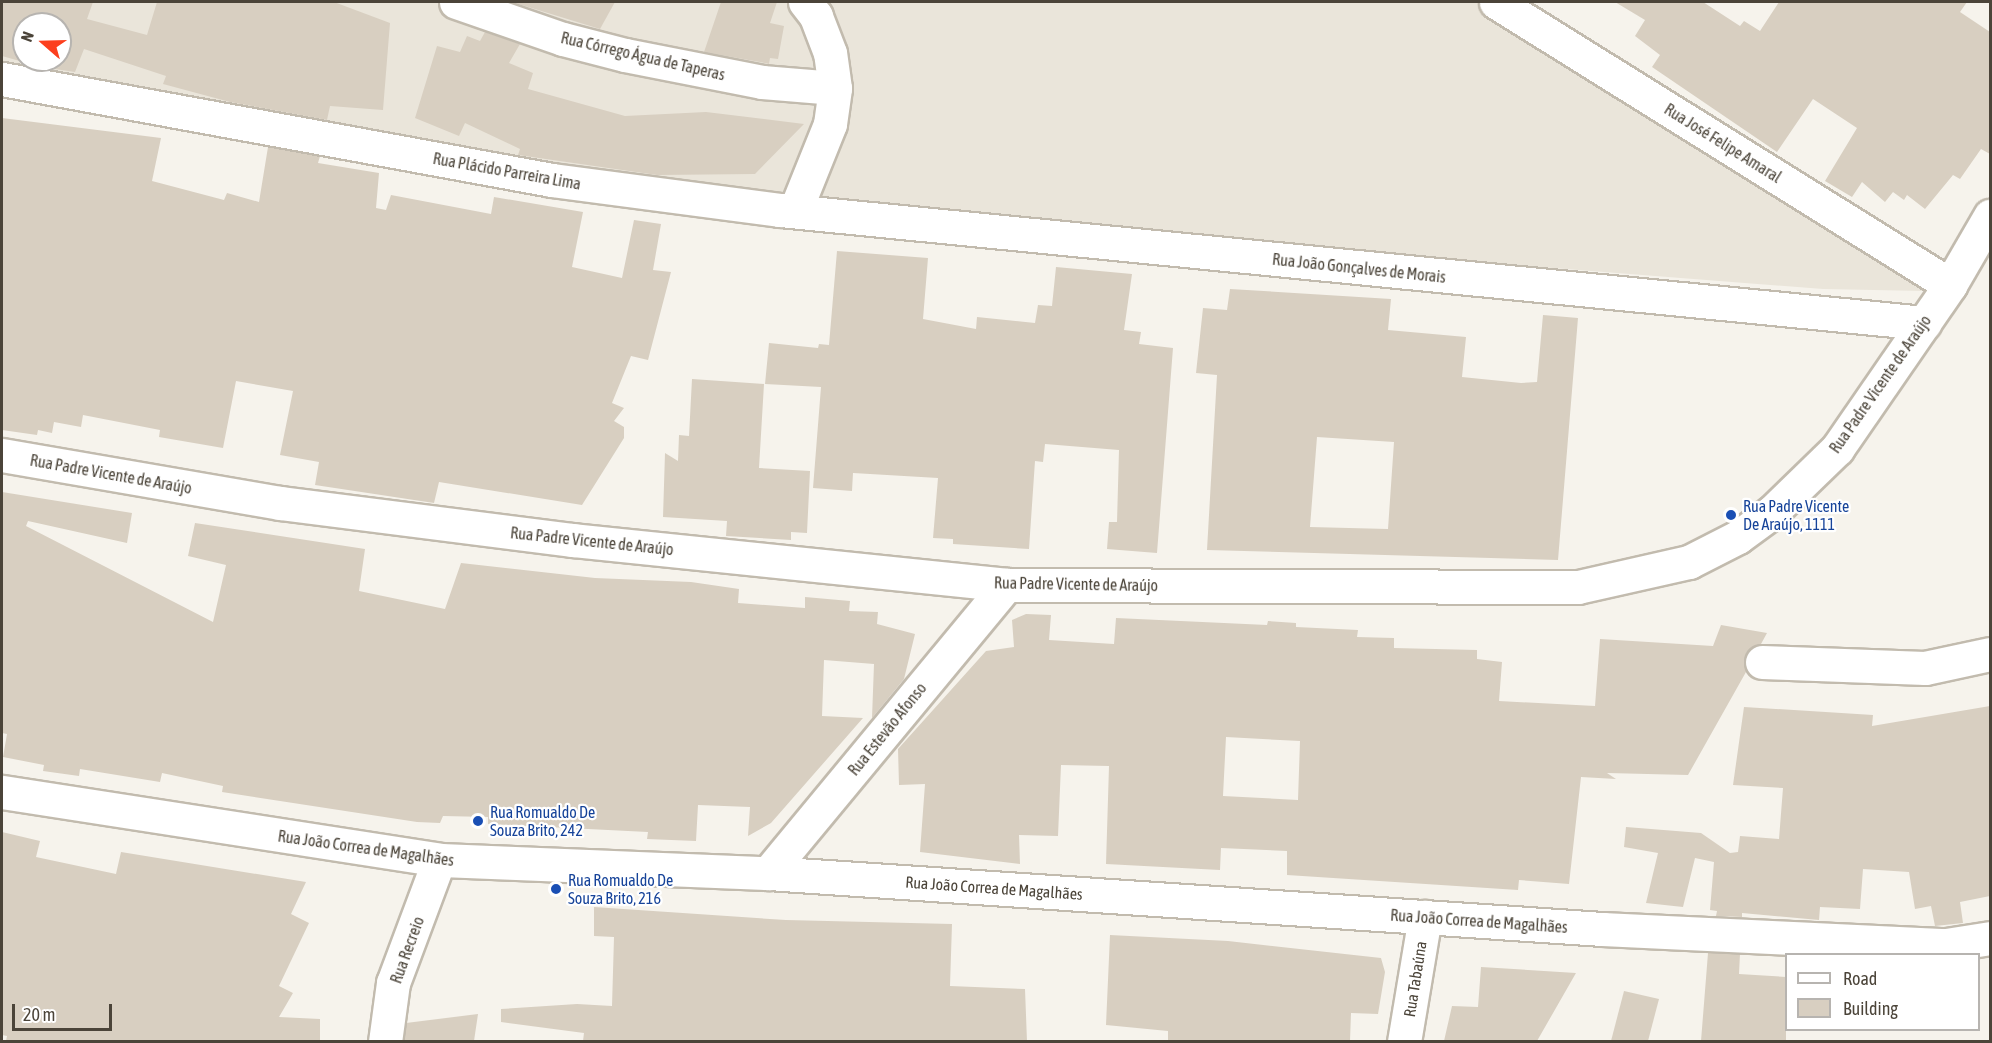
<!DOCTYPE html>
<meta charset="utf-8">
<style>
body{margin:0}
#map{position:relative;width:1992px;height:1043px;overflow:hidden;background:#f6f3ec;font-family:"Asap Condensed",sans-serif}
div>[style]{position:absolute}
.residential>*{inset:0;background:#eae5da}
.building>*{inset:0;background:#d8cfc1}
.roads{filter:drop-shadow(2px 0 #c2bbae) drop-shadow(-2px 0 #c2bbae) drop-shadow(0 2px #c2bbae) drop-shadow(0 -2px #c2bbae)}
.minor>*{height:33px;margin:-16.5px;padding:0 16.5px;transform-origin:16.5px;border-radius:16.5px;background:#fff}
.dots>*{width:16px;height:16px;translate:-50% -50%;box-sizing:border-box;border:3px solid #fff;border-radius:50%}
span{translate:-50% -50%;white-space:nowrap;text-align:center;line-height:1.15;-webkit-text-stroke:4.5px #fff;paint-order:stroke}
.street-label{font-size:16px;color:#4b4439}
.transit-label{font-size:16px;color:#164399}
.left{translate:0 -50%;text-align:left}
.frame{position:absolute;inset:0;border:3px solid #4b4439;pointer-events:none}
.legend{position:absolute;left:1785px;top:953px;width:195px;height:78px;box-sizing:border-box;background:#fff;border:2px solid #b7b4b0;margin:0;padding:8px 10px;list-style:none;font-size:18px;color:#4b4439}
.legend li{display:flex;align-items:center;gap:12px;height:30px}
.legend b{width:30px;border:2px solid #b7b4b0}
.north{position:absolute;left:12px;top:12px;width:60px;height:60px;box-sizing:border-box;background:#fff;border:2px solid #b7b4b0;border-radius:50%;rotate:290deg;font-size:16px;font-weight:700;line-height:24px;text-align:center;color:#4b4439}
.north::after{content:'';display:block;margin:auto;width:21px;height:27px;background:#fc3f1d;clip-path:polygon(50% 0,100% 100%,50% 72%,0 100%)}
.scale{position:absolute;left:12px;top:1004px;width:100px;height:27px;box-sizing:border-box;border:3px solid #4b4439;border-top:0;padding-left:8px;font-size:18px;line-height:21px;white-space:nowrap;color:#4b4439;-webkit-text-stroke:4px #fff;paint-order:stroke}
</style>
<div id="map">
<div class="residential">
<div style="clip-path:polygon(evenodd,2px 2px,1532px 2px,1939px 265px,1924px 291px,1823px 289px,781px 208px,2px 67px,2px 2px,24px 24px,60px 24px,60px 60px,24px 60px,24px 24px)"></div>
</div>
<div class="building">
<div style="clip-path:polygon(evenodd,2px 2px,93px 2px,87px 19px,147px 35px,157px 2px,334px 2px,390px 23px,383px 110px,330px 106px,327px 120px,230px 102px,163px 84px,166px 76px,84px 49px,75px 72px,41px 67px,2px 56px,2px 2px,24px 24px,60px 24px,60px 60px,24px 60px,24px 24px)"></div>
<div style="clip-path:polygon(512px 2px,615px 2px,600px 29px)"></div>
<div style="clip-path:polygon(721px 2px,777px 2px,770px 23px,784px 26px,778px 59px,770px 58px,769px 64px,765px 63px,704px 52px)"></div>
<div style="clip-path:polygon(1615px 2px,1703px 2px,1740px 26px,1744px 21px,1760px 31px,1779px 2px,1967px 2px,1960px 12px,1990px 32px,1990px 154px,1981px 149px,1960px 179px,1953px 175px,1925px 209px,1907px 195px,1904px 200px,1893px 192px,1885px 202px,1862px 182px,1852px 197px,1825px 181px,1857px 128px,1813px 99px,1777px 152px,1652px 67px,1660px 55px,1635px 36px,1645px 20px)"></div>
<div style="clip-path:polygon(485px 32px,520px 44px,509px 63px,533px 73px,528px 89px,625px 116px,706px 112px,804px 124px,755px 174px,657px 175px,518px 155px,520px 149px,465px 123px,459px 136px,415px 118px,437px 46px,460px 52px,467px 36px,480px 41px)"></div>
<div style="clip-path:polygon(2px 118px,161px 138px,152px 181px,224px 200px,227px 193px,259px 202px,268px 147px,320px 156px,318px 163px,379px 173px,376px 208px,386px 210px,391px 195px,491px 214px,494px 197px,583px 212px,572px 267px,622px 278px,634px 220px,661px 224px,653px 270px,671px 272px,648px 360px,631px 356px,612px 403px,624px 408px,614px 421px,624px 427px,624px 438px,582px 505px,439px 482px,434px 503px,315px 485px,319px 462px,280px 455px,293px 391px,236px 381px,223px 448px,159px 437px,160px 430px,83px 415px,81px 427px,54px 422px,52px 433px,38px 430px,37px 435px,2px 430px)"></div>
<div style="clip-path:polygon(837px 251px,928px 258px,923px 319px,976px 329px,977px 317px,1035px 323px,1038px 305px,1052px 306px,1056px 267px,1132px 274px,1124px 330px,1141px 332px,1139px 344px,1173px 348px,1157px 553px,1107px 549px,1109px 522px,1117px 522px,1119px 450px,1045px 444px,1043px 462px,1035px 461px,1029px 549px,953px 544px,953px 539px,933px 538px,938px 478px,853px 473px,852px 491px,813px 488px,821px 387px,765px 384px,769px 343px,818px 348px,819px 344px,829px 345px)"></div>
<div style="clip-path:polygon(evenodd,1230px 289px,1391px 299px,1388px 330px,1466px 337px,1462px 377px,1521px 383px,1537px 382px,1543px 315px,1578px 318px,1558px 560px,1207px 550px,1217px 375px,1196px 373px,1203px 308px,1227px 310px,1230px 289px,1317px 437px,1394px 442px,1388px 529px,1310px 527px,1317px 437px)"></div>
<div style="clip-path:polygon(692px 379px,764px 384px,759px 468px,810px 471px,807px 533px,791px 532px,791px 540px,726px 536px,727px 521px,663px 517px,665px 453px,678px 461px,679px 435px,689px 436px)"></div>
<div style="clip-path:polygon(2px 492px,132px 513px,127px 543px,28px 521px,26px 526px,213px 622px,226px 565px,188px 556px,195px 523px,365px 549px,359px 591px,445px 609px,461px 563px,595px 578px,691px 582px,739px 589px,738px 603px,805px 608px,805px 597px,850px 601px,849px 611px,878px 612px,877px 624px,915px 634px,904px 679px,872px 718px,874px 664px,824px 660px,822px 716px,863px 718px,771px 823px,748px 836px,750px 807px,698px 805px,696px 841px,647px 839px,648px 832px,488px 824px,488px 817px,443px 816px,440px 823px,417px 822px,222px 792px,223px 786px,162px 773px,160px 782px,80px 769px,79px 776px,43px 771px,44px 765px,3px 757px,7px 734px,2px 733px)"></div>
<div style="clip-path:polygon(evenodd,1026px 614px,1051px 615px,1049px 640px,1114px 644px,1116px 618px,1267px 625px,1268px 621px,1296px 623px,1296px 627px,1358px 630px,1357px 637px,1394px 638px,1394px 648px,1477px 650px,1477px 659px,1502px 662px,1499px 701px,1595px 706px,1600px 639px,1713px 646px,1721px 625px,1767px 633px,1761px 644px,1746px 653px,1746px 672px,1688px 775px,1607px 773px,1616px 779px,1581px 777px,1569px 884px,1519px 880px,1518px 890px,1287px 875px,1287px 851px,1221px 848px,1220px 870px,1106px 864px,1109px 766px,1061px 765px,1058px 836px,1019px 835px,1020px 864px,920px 852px,925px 784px,899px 785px,898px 749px,986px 651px,1014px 647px,1012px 620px,1026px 614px,1226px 737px,1300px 741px,1298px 800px,1223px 796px,1226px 737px)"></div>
<div style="clip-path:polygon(1990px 706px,1990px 896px,1960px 902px,1963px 923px,1935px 926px,1931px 906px,1915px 909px,1909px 872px,1863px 869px,1860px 909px,1820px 907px,1819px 920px,1742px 913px,1742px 917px,1716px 916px,1717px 911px,1710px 910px,1714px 862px,1695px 858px,1683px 907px,1646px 903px,1658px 853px,1624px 847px,1626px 827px,1701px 833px,1730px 853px,1738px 852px,1740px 836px,1779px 839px,1783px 788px,1733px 785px,1744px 707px,1873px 715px,1872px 726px)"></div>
<div style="clip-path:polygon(2px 832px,40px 841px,36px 857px,116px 874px,121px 852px,306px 882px,291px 914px,309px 923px,279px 986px,293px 993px,279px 1017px,320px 1019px,320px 1041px,6px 1041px,7px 1036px,2px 1035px)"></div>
<div style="clip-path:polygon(594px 907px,786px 920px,952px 924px,950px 986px,1025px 989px,1027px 1041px,583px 1041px,584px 1033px,501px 1022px,501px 1009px,577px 1004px,612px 1006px,614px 937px,594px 936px)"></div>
<div style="clip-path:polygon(1110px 935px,1228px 941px,1381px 958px,1385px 972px,1378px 1014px,1351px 1013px,1350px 1041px,1168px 1041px,1168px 1031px,1106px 1025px)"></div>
<div style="clip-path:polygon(1708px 953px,1740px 954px,1739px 974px,1786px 977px,1786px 1041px,1701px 1041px)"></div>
<div style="clip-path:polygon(1481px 967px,1576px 973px,1537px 1041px,1444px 1041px,1452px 1006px,1478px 1007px)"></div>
<div style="clip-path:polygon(1624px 991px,1659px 999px,1648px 1041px,1611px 1041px)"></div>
<div style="clip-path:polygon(478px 1014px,474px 1041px,404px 1041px,406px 1023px)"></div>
</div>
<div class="roads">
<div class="minor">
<div style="left:456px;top:2px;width:113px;rotate:19.1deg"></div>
<div style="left:563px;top:39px;width:64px;rotate:14.5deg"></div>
<div style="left:625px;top:55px;width:140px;rotate:11.1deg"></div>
<div style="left:762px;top:82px;width:73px;rotate:4.7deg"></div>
<div style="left:1496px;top:2px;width:535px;rotate:31.94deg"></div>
<div style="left:2px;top:79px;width:559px;rotate:10.41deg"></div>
<div style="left:552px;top:180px;width:230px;rotate:7.5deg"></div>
<div style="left:780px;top:210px;width:1150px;rotate:5.64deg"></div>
<div style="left:795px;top:211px;width:94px;rotate:-68.1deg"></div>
<div style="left:830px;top:124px;width:36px;rotate:-82deg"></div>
<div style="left:835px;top:88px;width:35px;rotate:-98deg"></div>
<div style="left:830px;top:53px;width:40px;rotate:-111deg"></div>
<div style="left:816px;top:16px;width:18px;rotate:-128deg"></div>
<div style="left:2px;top:455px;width:282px;rotate:9.8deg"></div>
<div style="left:280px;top:503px;width:295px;rotate:7.2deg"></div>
<div style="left:573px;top:540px;width:435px;rotate:5.9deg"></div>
<div style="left:1006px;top:585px;width:572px;rotate:0.2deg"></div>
<div style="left:1578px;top:587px;width:114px;rotate:-12.7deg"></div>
<div style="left:1689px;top:562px;width:55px;rotate:-27deg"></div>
<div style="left:1738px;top:537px;width:42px;rotate:-36.3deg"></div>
<div style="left:1772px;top:512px;width:91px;rotate:-44.1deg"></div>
<div style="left:1837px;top:449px;width:199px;rotate:-55.4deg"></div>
<div style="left:1950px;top:285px;width:80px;rotate:-59.9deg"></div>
<div style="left:1762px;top:662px;width:163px;rotate:2.1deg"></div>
<div style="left:1925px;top:668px;width:66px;rotate:-12.2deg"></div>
<div style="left:2px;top:792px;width:442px;rotate:8.8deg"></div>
<div style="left:439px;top:860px;width:329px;rotate:2.3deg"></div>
<div style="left:768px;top:873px;width:836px;rotate:3.84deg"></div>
<div style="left:1602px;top:929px;width:344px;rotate:2.7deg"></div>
<div style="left:1946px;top:945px;width:45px;rotate:-9deg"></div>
<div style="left:768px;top:873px;width:374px;rotate:-50.4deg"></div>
<div style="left:385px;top:1042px;width:60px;rotate:-82.3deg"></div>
<div style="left:393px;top:983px;width:131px;rotate:-69.5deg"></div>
<div style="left:1404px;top:1042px;width:127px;rotate:-80.5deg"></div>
</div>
</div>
<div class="dots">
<div style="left:1731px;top:515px;background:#1a4fb4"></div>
<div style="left:478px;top:821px;background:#1a4fb4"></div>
<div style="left:556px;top:889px;background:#1a4fb4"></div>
</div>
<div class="street-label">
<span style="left:643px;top:56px;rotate:13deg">Rua Córrego Água de Taperas</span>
<span style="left:1723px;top:143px;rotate:32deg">Rua José Felipe Amaral</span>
<span style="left:507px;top:171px;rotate:10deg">Rua Plácido Parreira Lima</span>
<span style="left:1359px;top:268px;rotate:6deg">Rua João Gonçalves de Morais</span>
<span style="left:1880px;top:384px;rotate:-55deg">Rua Padre Vicente de Araújo</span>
<span style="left:111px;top:474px;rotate:10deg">Rua Padre Vicente de Araújo</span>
<span style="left:592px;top:541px;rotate:6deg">Rua Padre Vicente de Araújo</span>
<span style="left:1076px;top:584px;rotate:1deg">Rua Padre Vicente de Araújo</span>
<span style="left:887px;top:729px;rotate:-51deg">Rua Estevão Afonso</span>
<span style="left:366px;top:848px;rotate:8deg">Rua João Correa de Magalhães</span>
<span style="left:994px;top:888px;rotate:4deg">Rua João Correa de Magalhães</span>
<span style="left:1479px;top:921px;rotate:4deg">Rua João Correa de Magalhães</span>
<span style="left:407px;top:950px;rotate:-70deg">Rua Recreio</span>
<span style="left:1415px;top:979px;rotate:-81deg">Rua Tabaúna</span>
</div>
<div class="transit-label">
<span class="left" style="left:1743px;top:515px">Rua Padre Vicente<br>De Araújo, 1111</span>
<span class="left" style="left:490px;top:821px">Rua Romualdo De<br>Souza Brito, 242</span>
<span class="left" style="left:568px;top:889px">Rua Romualdo De<br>Souza Brito, 216</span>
</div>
<div class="frame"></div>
<ul class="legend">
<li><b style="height:8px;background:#fff"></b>Road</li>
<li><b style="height:16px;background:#d8cfc1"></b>Building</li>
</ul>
<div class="north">N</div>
<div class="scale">20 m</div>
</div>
